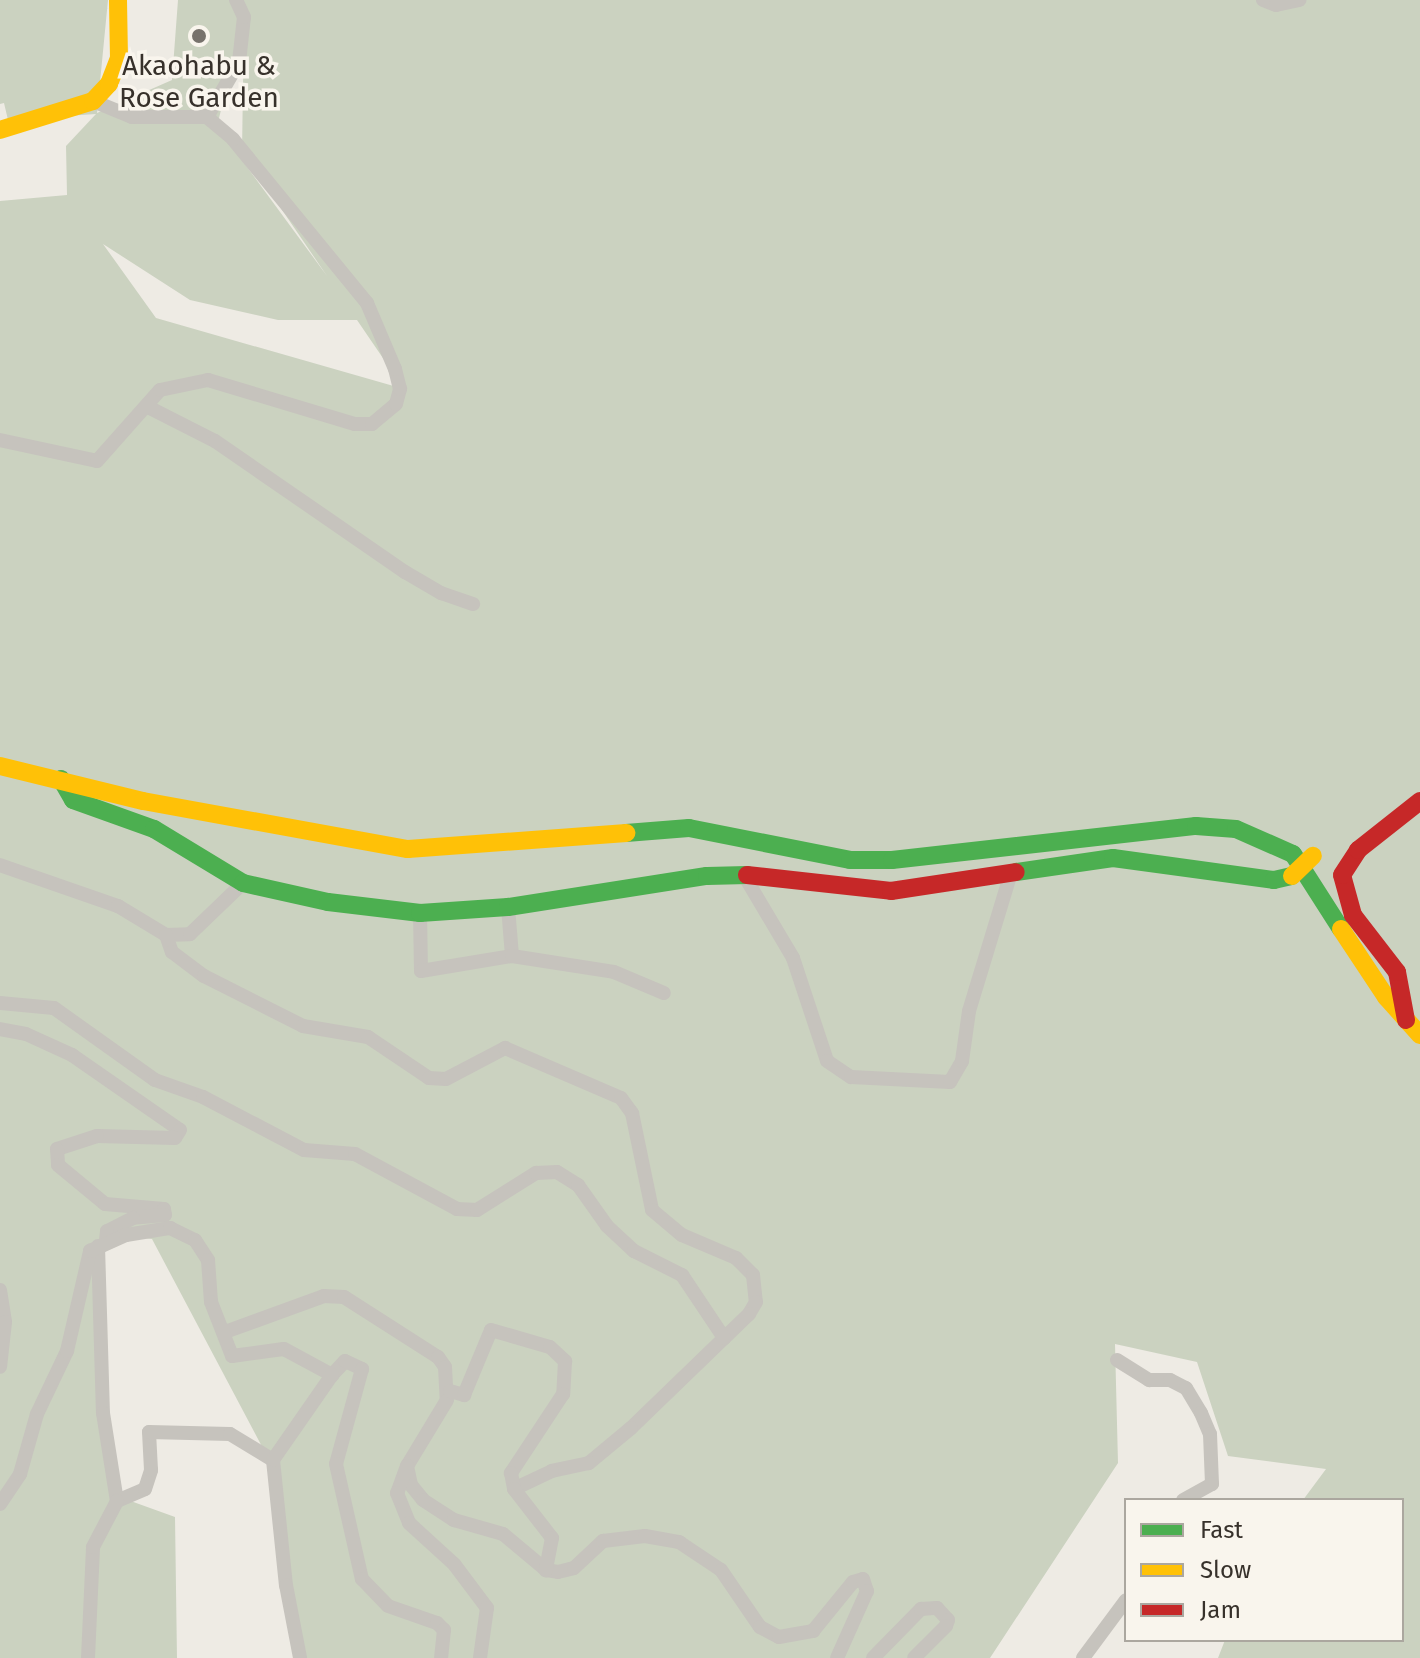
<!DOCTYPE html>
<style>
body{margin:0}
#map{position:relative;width:1420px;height:1658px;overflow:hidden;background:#eeebe4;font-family:"Fira Sans",sans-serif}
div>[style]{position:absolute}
.green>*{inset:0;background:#cbd2c0}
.street>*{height:14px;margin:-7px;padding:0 7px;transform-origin:7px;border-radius:7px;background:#c6c3bd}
.fast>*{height:18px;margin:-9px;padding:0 9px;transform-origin:9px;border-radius:9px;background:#4caf50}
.slow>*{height:18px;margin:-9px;padding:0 9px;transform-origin:9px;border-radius:9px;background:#ffc107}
.jam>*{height:18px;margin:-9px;padding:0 9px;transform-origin:9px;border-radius:9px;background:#c62828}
.slow-bridge>*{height:18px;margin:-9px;padding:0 9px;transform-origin:9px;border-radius:9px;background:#ffc107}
.dots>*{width:22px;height:22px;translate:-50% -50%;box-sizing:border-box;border:4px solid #f9f5ed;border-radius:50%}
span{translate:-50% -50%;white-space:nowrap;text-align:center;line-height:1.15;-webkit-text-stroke:7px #f9f5ed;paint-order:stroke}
.poi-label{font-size:28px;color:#37312b}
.legend{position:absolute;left:1124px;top:1498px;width:280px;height:144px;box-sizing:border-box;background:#f9f5ed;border:2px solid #aba79f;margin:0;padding:10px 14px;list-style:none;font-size:24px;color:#37312b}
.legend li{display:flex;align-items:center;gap:16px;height:40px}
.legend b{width:40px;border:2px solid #aba79f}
</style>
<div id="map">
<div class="green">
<div style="clip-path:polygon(evenodd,0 0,108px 0,97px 113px,172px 80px,178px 0,1420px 0,1420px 1658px,1218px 1658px,1225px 1640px,1402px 1640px,1402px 1500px,1303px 1500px,1326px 1469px,1228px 1456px,1197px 1362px,1115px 1344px,1118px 1463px,990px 1658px,296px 1658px,277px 1475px,161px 1256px,152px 1239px,136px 1237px,98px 1255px,114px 1495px,175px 1517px,177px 1658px,0 1658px,0 201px,67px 195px,66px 146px,96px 114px,8px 120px,4px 103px,0 104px,0 0,244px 19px,242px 151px,327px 276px,217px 126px,244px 19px,0 0,103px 244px,190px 300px,278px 320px,357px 320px,404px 389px,156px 318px,103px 244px)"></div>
</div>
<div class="street">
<div style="left:1263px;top:0;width:14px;rotate:21deg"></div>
<div style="left:1276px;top:5px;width:24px;rotate:-12deg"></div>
<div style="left:207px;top:117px;width:64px;rotate:-59.8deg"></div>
<div style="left:239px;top:62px;width:45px;rotate:-83.7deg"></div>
<div style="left:244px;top:17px;width:19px;rotate:-115deg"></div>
<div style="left:148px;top:407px;width:75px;rotate:26.9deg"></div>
<div style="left:215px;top:441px;width:231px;rotate:34.6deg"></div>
<div style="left:405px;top:572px;width:42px;rotate:30.3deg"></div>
<div style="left:441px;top:593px;width:34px;rotate:19deg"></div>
<div style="left:0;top:440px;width:99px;rotate:12.2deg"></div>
<div style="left:97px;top:461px;width:95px;rotate:-48.4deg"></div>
<div style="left:160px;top:390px;width:49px;rotate:-11.8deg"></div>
<div style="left:208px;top:380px;width:153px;rotate:16.7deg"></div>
<div style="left:355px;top:424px;width:17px"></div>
<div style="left:372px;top:424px;width:31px;rotate:-40deg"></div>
<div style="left:396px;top:404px;width:16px;rotate:-75deg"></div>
<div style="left:400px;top:389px;width:21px;rotate:-104deg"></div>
<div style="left:395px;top:369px;width:72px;rotate:-113deg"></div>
<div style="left:367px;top:303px;width:212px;rotate:-129.3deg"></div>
<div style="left:233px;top:139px;width:34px;rotate:-140deg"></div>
<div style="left:207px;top:117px;width:75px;rotate:180deg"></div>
<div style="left:132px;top:117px;width:42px;rotate:-157.7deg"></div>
<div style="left:0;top:865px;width:125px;rotate:19.2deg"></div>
<div style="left:118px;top:906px;width:56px;rotate:31.1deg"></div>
<div style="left:166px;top:935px;width:24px;rotate:-2deg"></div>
<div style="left:190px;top:934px;width:74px;rotate:-43.9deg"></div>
<div style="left:745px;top:877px;width:94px;rotate:59.3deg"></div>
<div style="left:793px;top:958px;width:108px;rotate:71.7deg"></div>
<div style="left:827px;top:1061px;width:29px;rotate:34deg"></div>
<div style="left:851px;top:1077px;width:99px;rotate:2.9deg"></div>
<div style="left:950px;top:1082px;width:24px;rotate:-60deg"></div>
<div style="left:962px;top:1061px;width:50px;rotate:-82deg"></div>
<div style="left:969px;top:1011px;width:144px;rotate:-73.1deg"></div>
<div style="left:508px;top:907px;width:49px;rotate:85.3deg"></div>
<div style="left:420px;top:913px;width:58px;rotate:89deg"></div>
<div style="left:421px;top:971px;width:92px;rotate:-9.4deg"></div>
<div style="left:512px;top:956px;width:103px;rotate:8.9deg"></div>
<div style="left:614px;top:972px;width:54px;rotate:22.8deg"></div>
<div style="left:166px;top:935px;width:18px;rotate:71deg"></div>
<div style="left:172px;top:952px;width:40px;rotate:37deg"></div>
<div style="left:204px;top:976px;width:111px;rotate:26.8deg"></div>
<div style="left:303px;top:1026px;width:66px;rotate:9.6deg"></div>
<div style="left:368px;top:1037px;width:73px;rotate:33.9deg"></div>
<div style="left:429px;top:1078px;width:17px;rotate:3deg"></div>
<div style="left:446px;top:1079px;width:67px;rotate:-27.7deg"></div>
<div style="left:505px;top:1048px;width:126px;rotate:23.3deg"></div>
<div style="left:621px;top:1098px;width:19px;rotate:54deg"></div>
<div style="left:632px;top:1113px;width:99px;rotate:78.3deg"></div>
<div style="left:652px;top:1210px;width:39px;rotate:40deg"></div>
<div style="left:682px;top:1235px;width:59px;rotate:23.1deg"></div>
<div style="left:736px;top:1258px;width:24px;rotate:45deg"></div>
<div style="left:753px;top:1275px;width:27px;rotate:84deg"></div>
<div style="left:756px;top:1302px;width:14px;rotate:120deg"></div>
<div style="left:749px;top:1314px;width:164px;rotate:136deg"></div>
<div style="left:631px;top:1428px;width:55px;rotate:140.2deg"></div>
<div style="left:589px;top:1463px;width:38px;rotate:168deg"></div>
<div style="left:552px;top:1471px;width:42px;rotate:154.7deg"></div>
<div style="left:0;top:1003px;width:54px;rotate:5.3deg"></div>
<div style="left:54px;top:1008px;width:124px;rotate:35.5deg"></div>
<div style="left:155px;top:1080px;width:51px;rotate:19.5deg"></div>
<div style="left:203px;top:1097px;width:114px;rotate:27.7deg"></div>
<div style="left:304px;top:1150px;width:51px;rotate:4.5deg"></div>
<div style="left:355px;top:1154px;width:116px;rotate:28.3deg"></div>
<div style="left:457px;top:1209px;width:20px;rotate:3deg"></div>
<div style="left:477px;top:1210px;width:70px;rotate:-32.1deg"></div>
<div style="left:536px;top:1173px;width:21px;rotate:-3deg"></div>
<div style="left:557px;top:1172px;width:25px;rotate:32deg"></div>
<div style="left:578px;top:1185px;width:50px;rotate:54.7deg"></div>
<div style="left:607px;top:1226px;width:37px;rotate:43deg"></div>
<div style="left:634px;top:1251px;width:54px;rotate:26.6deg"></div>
<div style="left:682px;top:1275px;width:76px;rotate:56.3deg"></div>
<div style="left:0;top:1029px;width:26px;rotate:11deg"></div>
<div style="left:26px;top:1034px;width:51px;rotate:24.5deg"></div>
<div style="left:72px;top:1055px;width:131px;rotate:34.8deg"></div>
<div style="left:180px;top:1130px;width:9px;rotate:122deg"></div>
<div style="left:175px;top:1138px;width:78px;rotate:-178.5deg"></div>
<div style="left:97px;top:1136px;width:42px;rotate:162deg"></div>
<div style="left:57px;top:1149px;width:16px;rotate:86deg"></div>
<div style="left:58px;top:1165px;width:61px;rotate:39.7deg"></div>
<div style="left:105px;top:1204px;width:59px;rotate:4.8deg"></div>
<div style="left:164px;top:1209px;width:6px;rotate:81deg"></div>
<div style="left:165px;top:1215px;width:32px;rotate:175deg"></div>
<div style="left:133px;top:1218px;width:29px;rotate:153deg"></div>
<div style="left:107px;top:1231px;width:9px;rotate:96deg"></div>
<div style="left:98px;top:1246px;width:167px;rotate:88.3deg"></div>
<div style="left:103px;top:1413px;width:89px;rotate:81deg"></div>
<div style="left:117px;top:1501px;width:30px;rotate:-23deg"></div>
<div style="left:145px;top:1489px;width:20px;rotate:-72deg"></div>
<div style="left:151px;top:1470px;width:38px;rotate:-93deg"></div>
<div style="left:149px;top:1432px;width:81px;rotate:1.4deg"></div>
<div style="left:230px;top:1434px;width:50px;rotate:31.2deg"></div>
<div style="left:273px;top:1460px;width:126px;rotate:84.1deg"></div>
<div style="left:286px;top:1585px;width:74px;rotate:79.1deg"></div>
<div style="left:0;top:1290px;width:32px;rotate:81deg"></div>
<div style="left:5px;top:1322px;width:45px;rotate:96.3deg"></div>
<div style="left:225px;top:1332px;width:105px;rotate:-20deg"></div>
<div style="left:324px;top:1296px;width:20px;rotate:3deg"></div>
<div style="left:344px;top:1297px;width:112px;rotate:32.6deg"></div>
<div style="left:438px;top:1357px;width:12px;rotate:55deg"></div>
<div style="left:445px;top:1367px;width:33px;rotate:87deg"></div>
<div style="left:447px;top:1400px;width:77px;rotate:121.2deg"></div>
<div style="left:407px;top:1466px;width:19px;rotate:78deg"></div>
<div style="left:411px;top:1485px;width:19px;rotate:51deg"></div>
<div style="left:423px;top:1500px;width:37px;rotate:33deg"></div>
<div style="left:454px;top:1520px;width:51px;rotate:15.9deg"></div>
<div style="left:503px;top:1534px;width:56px;rotate:39.9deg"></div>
<div style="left:546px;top:1570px;width:12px;rotate:9deg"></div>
<div style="left:558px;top:1572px;width:16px;rotate:-14deg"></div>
<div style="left:574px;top:1568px;width:40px;rotate:-43deg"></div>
<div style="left:603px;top:1541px;width:42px;rotate:-6.8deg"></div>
<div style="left:645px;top:1536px;width:35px;rotate:10deg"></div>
<div style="left:679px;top:1542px;width:50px;rotate:33.7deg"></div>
<div style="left:721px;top:1570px;width:69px;rotate:55.6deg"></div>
<div style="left:760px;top:1627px;width:21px;rotate:28deg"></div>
<div style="left:779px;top:1637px;width:35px;rotate:-10deg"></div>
<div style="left:813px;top:1631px;width:63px;rotate:-50.8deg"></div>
<div style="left:853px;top:1582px;width:10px;rotate:-17deg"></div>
<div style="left:863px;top:1579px;width:13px;rotate:72deg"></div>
<div style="left:867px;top:1591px;width:73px;rotate:114.1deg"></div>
<div style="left:1117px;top:1360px;width:38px;rotate:32deg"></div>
<div style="left:1149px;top:1380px;width:21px"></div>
<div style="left:1170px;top:1380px;width:18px;rotate:27deg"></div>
<div style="left:1186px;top:1388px;width:29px;rotate:59deg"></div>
<div style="left:1201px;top:1413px;width:23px;rotate:67deg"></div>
<div style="left:1210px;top:1434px;width:50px;rotate:87.7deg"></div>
<div style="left:1212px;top:1484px;width:33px;rotate:151deg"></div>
<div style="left:332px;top:1375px;width:19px;rotate:-47deg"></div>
<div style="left:345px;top:1361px;width:19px;rotate:25deg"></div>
<div style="left:362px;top:1369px;width:98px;rotate:105.3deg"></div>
<div style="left:336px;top:1464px;width:118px;rotate:77.3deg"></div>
<div style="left:362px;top:1579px;width:37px;rotate:46deg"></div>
<div style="left:388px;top:1606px;width:52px;rotate:19.1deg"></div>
<div style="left:437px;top:1623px;width:10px;rotate:45deg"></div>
<div style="left:444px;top:1630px;width:28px;rotate:96deg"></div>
<div style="left:450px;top:1391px;width:15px;rotate:16deg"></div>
<div style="left:464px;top:1395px;width:70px;rotate:-67.4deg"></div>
<div style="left:491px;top:1330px;width:61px;rotate:16.1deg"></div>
<div style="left:550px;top:1347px;width:21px;rotate:43deg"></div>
<div style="left:565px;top:1361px;width:33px;rotate:93deg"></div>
<div style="left:563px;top:1394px;width:95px;rotate:123.4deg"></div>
<div style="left:511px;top:1473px;width:16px;rotate:79deg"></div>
<div style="left:514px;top:1489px;width:62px;rotate:52.2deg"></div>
<div style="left:552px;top:1538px;width:33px;rotate:101deg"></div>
<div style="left:407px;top:1466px;width:29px;rotate:110deg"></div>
<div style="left:397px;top:1493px;width:32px;rotate:68deg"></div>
<div style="left:409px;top:1523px;width:61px;rotate:42.3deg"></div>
<div style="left:454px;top:1564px;width:55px;rotate:53.1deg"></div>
<div style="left:487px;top:1608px;width:50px;rotate:98deg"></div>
<div style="left:0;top:1504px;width:36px;rotate:-56deg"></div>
<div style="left:20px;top:1474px;width:62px;rotate:-74.2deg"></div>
<div style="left:37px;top:1414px;width:70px;rotate:-64.5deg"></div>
<div style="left:67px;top:1351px;width:103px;rotate:-77deg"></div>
<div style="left:90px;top:1251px;width:39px;rotate:-24deg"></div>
<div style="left:126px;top:1235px;width:45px;rotate:-9deg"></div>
<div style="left:170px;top:1228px;width:28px;rotate:26deg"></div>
<div style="left:195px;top:1240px;width:24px;rotate:57deg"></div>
<div style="left:208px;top:1260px;width:42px;rotate:85.9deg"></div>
<div style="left:211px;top:1302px;width:58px;rotate:68.7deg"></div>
<div style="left:232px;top:1356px;width:52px;rotate:-7.7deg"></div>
<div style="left:284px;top:1349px;width:55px;rotate:28.4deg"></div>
<div style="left:332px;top:1375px;width:103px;rotate:124.8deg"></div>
<div style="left:88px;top:1658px;width:111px;rotate:-87.4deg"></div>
<div style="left:93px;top:1547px;width:52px;rotate:-62.4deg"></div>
<div style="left:873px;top:1658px;width:69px;rotate:-45.6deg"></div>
<div style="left:921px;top:1609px;width:16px;rotate:-4deg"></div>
<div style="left:937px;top:1608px;width:16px;rotate:47deg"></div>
<div style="left:948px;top:1620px;width:6px;rotate:108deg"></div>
<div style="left:946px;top:1626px;width:45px;rotate:135deg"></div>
<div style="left:1083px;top:1658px;width:72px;rotate:-53.4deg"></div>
</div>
<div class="fast">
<div style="left:61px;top:779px;width:24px;rotate:60deg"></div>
<div style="left:73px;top:800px;width:86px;rotate:19.7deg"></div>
<div style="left:154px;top:829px;width:104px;rotate:31.2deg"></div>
<div style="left:243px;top:883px;width:87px;rotate:12.6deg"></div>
<div style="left:328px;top:902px;width:93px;rotate:6.8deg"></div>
<div style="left:420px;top:913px;width:88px;rotate:-3.9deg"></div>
<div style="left:508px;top:907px;width:201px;rotate:-8.9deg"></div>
<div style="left:707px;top:876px;width:40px;rotate:-1.4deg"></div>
<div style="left:626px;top:833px;width:63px;rotate:-4.5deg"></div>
<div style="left:689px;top:828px;width:164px;rotate:11.2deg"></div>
<div style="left:850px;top:860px;width:42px"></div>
<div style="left:892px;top:860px;width:306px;rotate:-6.4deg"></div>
<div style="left:1196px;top:826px;width:40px;rotate:4.3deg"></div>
<div style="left:1236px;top:829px;width:62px;rotate:23.7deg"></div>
<div style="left:1293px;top:854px;width:89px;rotate:57.4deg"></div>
<div style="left:1016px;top:872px;width:98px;rotate:-8.2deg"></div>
<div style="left:1113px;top:858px;width:162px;rotate:7.8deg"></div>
<div style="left:1274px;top:880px;width:18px;rotate:-13deg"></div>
</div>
<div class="slow">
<div style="left:0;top:130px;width:97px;rotate:-17.3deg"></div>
<div style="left:93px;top:101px;width:23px;rotate:-47deg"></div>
<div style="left:109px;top:84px;width:28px;rotate:-69deg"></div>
<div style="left:119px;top:58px;width:58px;rotate:-91deg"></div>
<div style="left:0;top:766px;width:147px;rotate:13.8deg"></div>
<div style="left:143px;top:801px;width:269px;rotate:10.3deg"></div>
<div style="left:408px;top:849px;width:219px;rotate:-4.2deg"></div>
<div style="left:1341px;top:929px;width:82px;rotate:56.5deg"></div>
<div style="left:1386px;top:997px;width:51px;rotate:48.2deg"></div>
</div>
<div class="jam">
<div style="left:747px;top:875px;width:145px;rotate:6.3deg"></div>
<div style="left:891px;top:891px;width:126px;rotate:-8.6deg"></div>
<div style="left:1406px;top:1020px;width:49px;rotate:-100.6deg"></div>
<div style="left:1397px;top:972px;width:72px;rotate:-127.7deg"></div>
<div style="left:1353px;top:915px;width:41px;rotate:-105.4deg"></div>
<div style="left:1342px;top:875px;width:30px;rotate:-57deg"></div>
<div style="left:1358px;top:850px;width:79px;rotate:-38.3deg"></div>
</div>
<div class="slow-bridge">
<div style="left:1292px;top:876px;width:29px;rotate:-44deg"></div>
</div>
<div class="dots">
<div style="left:199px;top:36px;background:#77726c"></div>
</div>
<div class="poi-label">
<span style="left:199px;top:82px">Akaohabu &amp;<br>Rose Garden</span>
</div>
<ul class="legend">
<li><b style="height:10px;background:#4caf50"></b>Fast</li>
<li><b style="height:10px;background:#ffc107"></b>Slow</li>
<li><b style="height:10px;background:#c62828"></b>Jam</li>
</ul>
</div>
